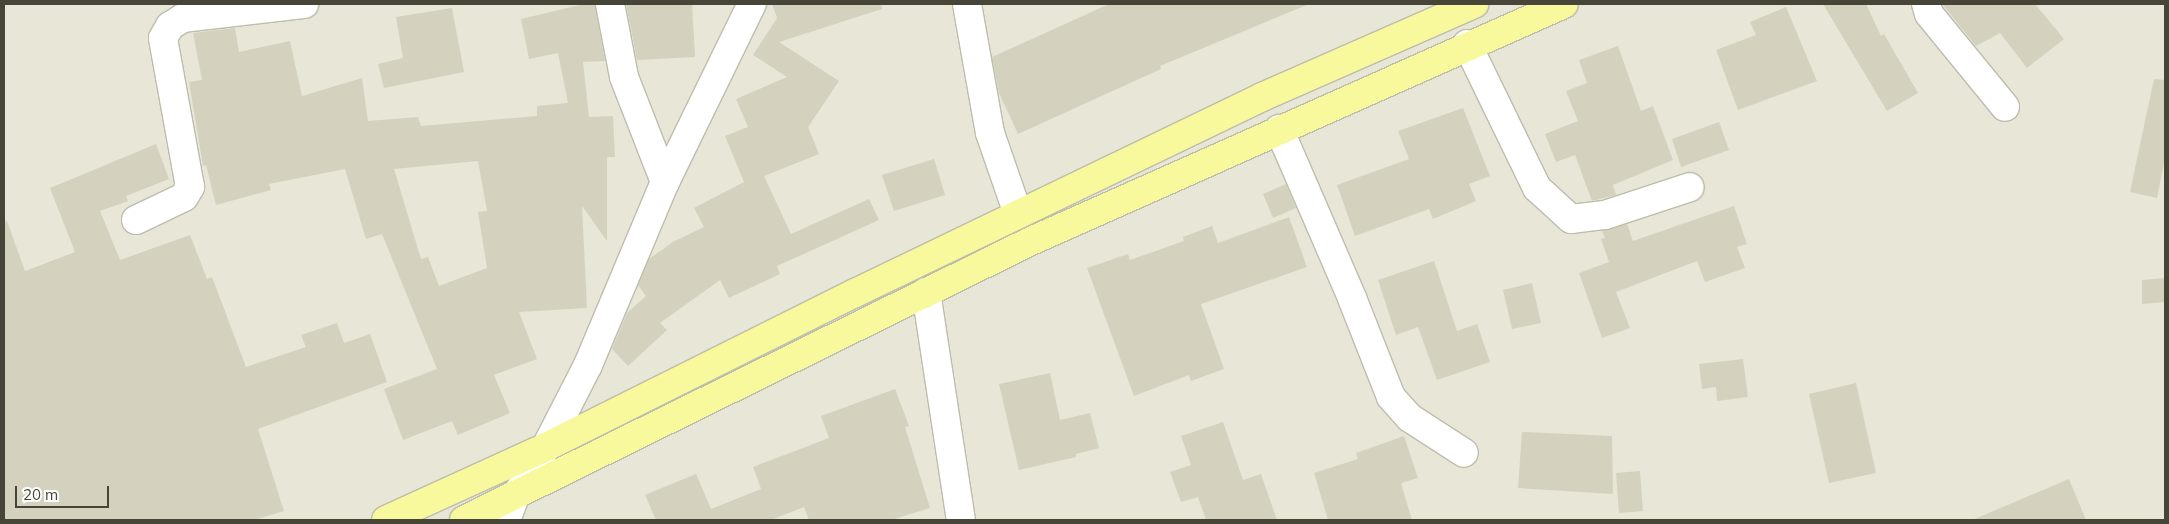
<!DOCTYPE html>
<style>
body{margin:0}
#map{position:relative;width:2169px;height:524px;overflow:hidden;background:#f3f3e9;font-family:Mulish,sans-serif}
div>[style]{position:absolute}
.residential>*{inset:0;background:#e7e6d7}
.building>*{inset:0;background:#d4d2bf}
.roads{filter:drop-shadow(1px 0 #bebdac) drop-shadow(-1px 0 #bebdac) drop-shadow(0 1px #bebdac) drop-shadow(0 -1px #bebdac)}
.minor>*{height:28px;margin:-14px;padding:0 14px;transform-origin:14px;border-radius:14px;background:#fff}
.major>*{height:28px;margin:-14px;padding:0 14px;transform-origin:14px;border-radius:14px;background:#f8f89d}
span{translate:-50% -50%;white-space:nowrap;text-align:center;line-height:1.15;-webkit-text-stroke:4.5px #fff;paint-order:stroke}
.frame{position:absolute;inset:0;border:5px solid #464537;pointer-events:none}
.scale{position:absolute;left:15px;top:486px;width:94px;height:22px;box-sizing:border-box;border:2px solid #464537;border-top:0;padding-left:6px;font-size:15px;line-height:18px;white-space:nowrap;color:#464537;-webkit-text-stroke:4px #fff;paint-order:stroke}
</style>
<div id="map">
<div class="residential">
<div style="clip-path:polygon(4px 4px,2165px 4px,2165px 520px,4px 520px)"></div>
</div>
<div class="building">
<div style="clip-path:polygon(evenodd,584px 4px,595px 4px,605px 61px,583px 62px,589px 117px,613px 116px,615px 157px,607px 157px,607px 241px,582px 206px,587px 308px,519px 312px,537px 359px,494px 375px,510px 413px,458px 435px,452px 421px,403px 440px,384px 389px,437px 369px,382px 234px,366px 239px,345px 169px,269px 184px,271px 190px,216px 205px,206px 165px,203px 166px,189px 82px,202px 80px,193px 33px,235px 28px,239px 52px,290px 41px,302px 96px,362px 78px,368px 121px,418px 117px,421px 126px,537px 116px,537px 106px,568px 103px,558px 53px,529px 59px,521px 19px,584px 4px,478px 161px,487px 211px,478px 212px,487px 268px,439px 286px,428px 257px,421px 259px,394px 169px,478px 161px)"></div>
<div style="clip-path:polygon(626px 4px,692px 4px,695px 57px,637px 60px)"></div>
<div style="clip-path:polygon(772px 4px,881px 4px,882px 9px,779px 42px,839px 81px,808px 127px,819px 154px,764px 176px,791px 234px,869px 199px,879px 220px,777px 266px,780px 274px,729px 298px,720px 280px,660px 323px,667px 330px,628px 366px,612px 349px,627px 313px,646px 296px,638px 285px,649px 259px,673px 242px,704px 227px,694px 208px,744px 182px,725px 136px,748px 127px,736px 99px,787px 77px,753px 55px,777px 18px)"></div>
<div style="clip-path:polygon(1109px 4px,1309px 4px,1160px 66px,1161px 69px,1018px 134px,999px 93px,992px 57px)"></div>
<div style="clip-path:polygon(1823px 4px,1866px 4px,1881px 36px,1884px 34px,1918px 93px,1887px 111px)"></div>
<div style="clip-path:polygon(1942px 4px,2035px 4px,2064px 39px,2027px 68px,2000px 33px,1976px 46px)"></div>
<div style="clip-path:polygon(1786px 7px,1817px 81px,1738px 110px,1716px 50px,1756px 35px,1750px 22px)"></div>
<div style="clip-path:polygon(452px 8px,464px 72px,384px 88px,378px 64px,403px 58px,396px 17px)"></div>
<div style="clip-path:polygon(1618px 46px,1641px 111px,1653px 106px,1673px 160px,1613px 185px,1616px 195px,1592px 201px,1575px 155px,1556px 162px,1545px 134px,1578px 121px,1566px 91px,1587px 83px,1579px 60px)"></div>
<div style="clip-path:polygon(2154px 79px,2165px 80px,2165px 158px,2157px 198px,2130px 192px)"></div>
<div style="clip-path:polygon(1463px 108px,1490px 176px,1469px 184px,1476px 201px,1433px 219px,1429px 209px,1355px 236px,1337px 185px,1409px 159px,1398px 131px)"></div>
<div style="clip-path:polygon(1719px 122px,1729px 150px,1681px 167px,1672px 139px)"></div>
<div style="clip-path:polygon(156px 144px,169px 179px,126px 196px,128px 201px,100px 211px,120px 260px,190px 235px,207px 279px,212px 277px,246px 367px,306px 347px,301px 335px,337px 323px,344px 343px,370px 334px,387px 382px,258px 429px,284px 511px,254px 520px,4px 520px,4px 222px,7px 221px,25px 271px,75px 252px,50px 188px)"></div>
<div style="clip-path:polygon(934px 159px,945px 195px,894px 211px,882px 175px)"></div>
<div style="clip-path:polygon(1286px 184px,1296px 208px,1273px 218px,1263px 194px)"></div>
<div style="clip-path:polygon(1734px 206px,1747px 244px,1737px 247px,1745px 268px,1705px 282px,1697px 261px,1616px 292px,1630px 328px,1602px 338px,1579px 273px,1609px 262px,1601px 239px,1605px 238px,1602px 231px,1627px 224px,1633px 241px)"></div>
<div style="clip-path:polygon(1289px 217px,1307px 267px,1201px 304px,1224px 369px,1191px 381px,1189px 375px,1134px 396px,1087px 268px,1128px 254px,1130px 260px,1184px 241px,1183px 237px,1212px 226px,1218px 243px)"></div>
<div style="clip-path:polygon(1434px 261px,1457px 331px,1477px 324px,1490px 362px,1437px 380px,1418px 327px,1396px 335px,1378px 280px)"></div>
<div style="clip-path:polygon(2164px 278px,2165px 302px,2142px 304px,2142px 280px)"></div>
<div style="clip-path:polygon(1532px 283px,1541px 323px,1512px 329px,1503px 290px)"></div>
<div style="clip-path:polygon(1743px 359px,1748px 397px,1717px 401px,1716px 387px,1702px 389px,1699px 364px)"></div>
<div style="clip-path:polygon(1050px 373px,1060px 420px,1090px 413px,1099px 448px,1076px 454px,1076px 457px,1019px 470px,999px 384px)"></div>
<div style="clip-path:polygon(1856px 383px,1876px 473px,1829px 483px,1809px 394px)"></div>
<div style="clip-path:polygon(895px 389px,909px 426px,905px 427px,930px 508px,891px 520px,809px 520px,804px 507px,771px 520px,656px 520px,645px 495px,696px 474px,711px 509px,761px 489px,753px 467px,829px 438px,821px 416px)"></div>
<div style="clip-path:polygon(1223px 422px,1243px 480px,1261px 474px,1277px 520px,1206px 520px,1198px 497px,1181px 502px,1170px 472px,1191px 465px,1181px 436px)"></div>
<div style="clip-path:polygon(1522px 432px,1612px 436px,1613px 494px,1518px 488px)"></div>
<div style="clip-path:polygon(1404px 436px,1418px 478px,1401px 483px,1412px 520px,1328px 520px,1314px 473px,1358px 459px,1356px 453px)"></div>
<div style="clip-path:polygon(1640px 471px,1643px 511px,1619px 513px,1616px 473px)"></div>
<div style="clip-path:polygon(2069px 479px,2086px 520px,1972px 520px)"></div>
</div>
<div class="roads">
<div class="minor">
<div style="left:610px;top:4px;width:74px;rotate:79.1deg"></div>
<div style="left:624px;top:77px;width:113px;rotate:68.7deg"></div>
<div style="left:967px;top:4px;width:131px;rotate:79.9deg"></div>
<div style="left:990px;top:133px;width:86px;rotate:70.9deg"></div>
<div style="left:1926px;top:4px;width:10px;rotate:73deg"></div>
<div style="left:1929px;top:14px;width:120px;rotate:50.7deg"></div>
<div style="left:1467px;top:44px;width:160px;rotate:64.1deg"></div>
<div style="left:1537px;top:188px;width:46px;rotate:42.4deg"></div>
<div style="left:1571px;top:219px;width:34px;rotate:-7deg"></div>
<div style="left:1605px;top:215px;width:89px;rotate:-18.2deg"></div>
<div style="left:1279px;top:129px;width:184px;rotate:66.6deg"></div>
<div style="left:1352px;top:298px;width:106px;rotate:68.5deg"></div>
<div style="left:1391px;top:397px;width:28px;rotate:48deg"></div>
<div style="left:1410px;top:418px;width:64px;rotate:32.9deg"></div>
<div style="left:136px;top:220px;width:53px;rotate:-25.6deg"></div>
<div style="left:184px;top:197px;width:12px;rotate:-59deg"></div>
<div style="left:190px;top:187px;width:151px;rotate:-100.3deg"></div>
<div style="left:163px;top:38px;width:14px;rotate:-60deg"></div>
<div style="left:170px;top:26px;width:15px;rotate:-32deg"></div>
<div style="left:183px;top:18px;width:122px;rotate:-6.6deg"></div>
<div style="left:926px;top:292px;width:231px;rotate:81.3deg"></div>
<div style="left:506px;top:520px;width:25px;rotate:-69deg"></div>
<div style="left:515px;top:497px;width:59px;rotate:-58.2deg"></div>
<div style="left:546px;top:447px;width:92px;rotate:-62.9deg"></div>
<div style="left:588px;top:365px;width:199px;rotate:-67.2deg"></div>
<div style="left:665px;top:182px;width:198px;rotate:-64deg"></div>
</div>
<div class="major">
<div style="left:386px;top:520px;width:176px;rotate:-24.5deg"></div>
<div style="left:546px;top:447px;width:345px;rotate:-26.5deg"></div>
<div style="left:855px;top:293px;width:452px;rotate:-25.7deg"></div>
<div style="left:1262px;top:97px;width:232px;rotate:-23.7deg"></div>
<div style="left:464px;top:520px;width:632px;rotate:-26.2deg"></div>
<div style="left:1031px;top:241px;width:583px;rotate:-23.97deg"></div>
</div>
</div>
<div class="frame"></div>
<div class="scale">20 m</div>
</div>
